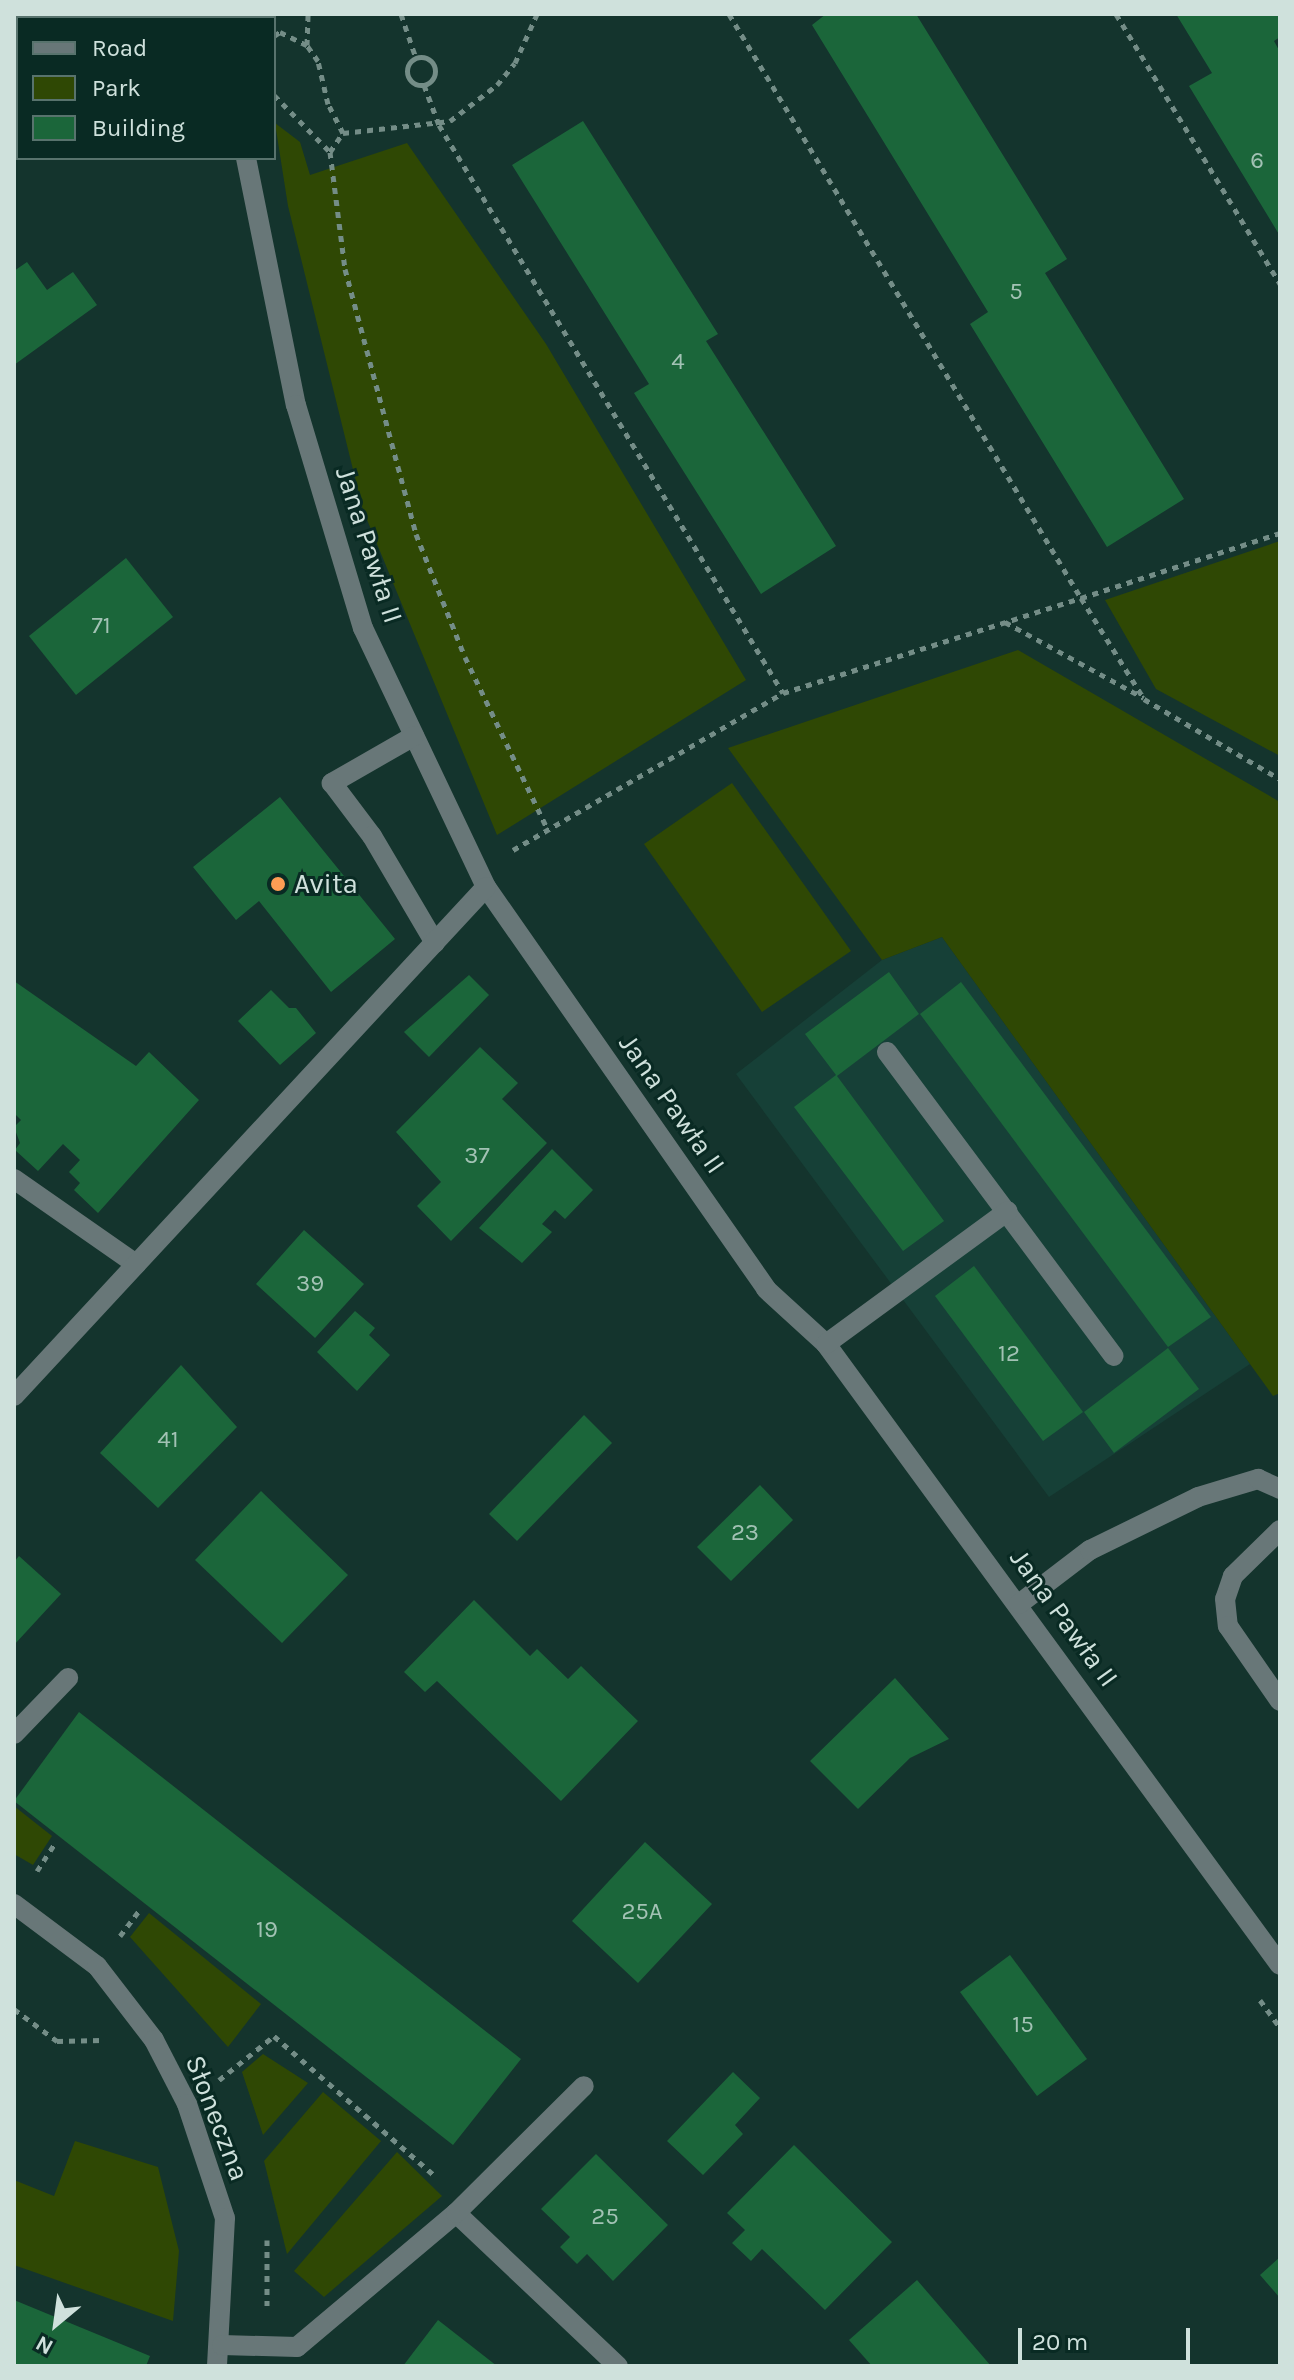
<!DOCTYPE html>
<meta charset="utf-8">
<style>
body{margin:0}
#map{position:relative;width:1294px;height:2380px;overflow:hidden;background:#14342d;font-family:Karla,sans-serif}
div>[style]{position:absolute}
.built>*{inset:0;background:#164037}
.green>*{inset:0;background:#2f4804}
.building>*{inset:0;background:#1b663a}
.path>*{height:5px;margin-top:-2.5px;transform-origin:0;background:repeating-linear-gradient(90deg,#748d87 0 6px,transparent 0 12px)}
.path>.ring{margin:-2.5px;padding:0;box-sizing:content-box;background:none;border:5px solid #748d87;border-radius:50%}
.minor>*{height:20px;margin:-10px;padding:0 10px;transform-origin:10px;border-radius:10px;background:#687778}
.dots>*{width:22px;height:22px;translate:-50% -50%;box-sizing:border-box;border:4px solid #092a23;border-radius:50%}
span{translate:-50% -50%;white-space:nowrap;text-align:center;line-height:1.15;-webkit-text-stroke:6px #092a23;paint-order:stroke}
.number-label{font-size:24px;color:#a2c2b4}
.number-label span{-webkit-text-stroke-width:0}
.street-label{font-size:28px;color:#cfe1dc}
.poi-label{font-size:28px;color:#cfe1dc}
.left{translate:0 -50%;text-align:left}
.frame{position:absolute;inset:0;border:16px solid #cfe1dc;pointer-events:none}
.legend{position:absolute;left:16px;top:16px;width:260px;height:144px;box-sizing:border-box;background:#092a23;border:2px solid #58736d;margin:0;padding:10px 14px;list-style:none;font-size:24px;color:#cfe1dc}
.legend li{display:flex;align-items:center;gap:16px;height:40px}
.legend b{width:40px;border:2px solid #58736d}
.north{position:absolute;left:16px;top:2284px;width:80px;height:80px;-webkit-text-stroke:6px #092a23;paint-order:stroke;rotate:209deg;font-size:22px;font-weight:700;line-height:32px;text-align:center;color:#cfe1dc}
.north::after{content:'';display:block;margin:auto;width:28px;height:36px;background:#cfe1dc;clip-path:polygon(50% 0,100% 100%,50% 72%,0 100%)}
.scale{position:absolute;left:1018px;top:2328px;width:172px;height:36px;box-sizing:border-box;border:4px solid #cfe1dc;border-top:0;padding-left:10px;font-size:24px;line-height:28px;white-space:nowrap;color:#cfe1dc;-webkit-text-stroke:6px #092a23;paint-order:stroke}
</style>
<div id="map">
<div class="built">
<div style="clip-path:polygon(942px 937px,1250px 1364px,1049px 1497px,736px 1074px,882px 960px)"></div>
</div>
<div class="green">
<div style="clip-path:polygon(14px 14px,184px 14px,18px 18px,14px 110px)"></div>
<div style="clip-path:polygon(275px 123px,300px 142px,310px 175px,407px 143px,546px 344px,746px 680px,497px 835px,363px 510px,288px 206px)"></div>
<div style="clip-path:polygon(1280px 541px,1280px 756px,1156px 689px,1105px 600px)"></div>
<div style="clip-path:polygon(1018px 650px,1280px 802px,1280px 1393px,1273px 1396px,942px 937px,882px 960px,728px 748px)"></div>
<div style="clip-path:polygon(732px 783px,851px 951px,762px 1012px,644px 844px)"></div>
<div style="clip-path:polygon(14px 1806px,52px 1836px,33px 1865px,14px 1854px)"></div>
<div style="clip-path:polygon(149px 1913px,261px 2004px,228px 2047px,130px 1937px)"></div>
<div style="clip-path:polygon(263px 2054px,308px 2083px,263px 2135px,242px 2072px)"></div>
<div style="clip-path:polygon(323px 2092px,381px 2141px,287px 2254px,264px 2161px)"></div>
<div style="clip-path:polygon(75px 2141px,158px 2167px,179px 2251px,173px 2321px,14px 2265px,14px 2180px,54px 2196px)"></div>
<div style="clip-path:polygon(397px 2152px,442px 2196px,324px 2297px,294px 2271px)"></div>
</div>
<div class="building">
<div style="clip-path:polygon(826px 14px,916px 14px,1067px 259px,1045px 273px,1184px 499px,1107px 547px,970px 324px,988px 312px,812px 25px)"></div>
<div style="clip-path:polygon(1176px 14px,1277px 14px,1280px 19px,1280px 37px,1274px 41px,1280px 52px,1280px 236px,1189px 86px,1212px 73px)"></div>
<div style="clip-path:polygon(583px 121px,718px 334px,706px 341px,836px 546px,761px 594px,634px 393px,649px 384px,512px 165px)"></div>
<div style="clip-path:polygon(27px 262px,47px 290px,73px 272px,97px 305px,14px 365px,14px 271px)"></div>
<div style="clip-path:polygon(126px 558px,173px 617px,76px 695px,29px 636px)"></div>
<div style="clip-path:polygon(280px 797px,395px 939px,331px 992px,259px 901px,236px 920px,193px 867px)"></div>
<div style="clip-path:polygon(889px 972px,919px 1014px,837px 1076px,944px 1221px,903px 1251px,794px 1107px,836px 1075px,805px 1034px)"></div>
<div style="clip-path:polygon(469px 975px,489px 995px,429px 1057px,404px 1032px)"></div>
<div style="clip-path:polygon(14px 981px,136px 1066px,149px 1052px,199px 1100px,98px 1213px,74px 1190px,80px 1183px,69px 1172px,80px 1160px,63px 1144px,38px 1171px,15px 1150px,20px 1143px,14px 1127px,21px 1120px,14px 1113px)"></div>
<div style="clip-path:polygon(961px 982px,1211px 1317px,1168px 1347px,920px 1014px)"></div>
<div style="clip-path:polygon(271px 990px,289px 1008px,296px 1008px,316px 1033px,280px 1065px,238px 1021px)"></div>
<div style="clip-path:polygon(480px 1047px,518px 1083px,502px 1099px,547px 1143px,451px 1241px,417px 1206px,441px 1182px,396px 1132px)"></div>
<div style="clip-path:polygon(552px 1149px,593px 1190px,565px 1219px,555px 1210px,542px 1224px,552px 1232px,522px 1263px,479px 1228px)"></div>
<div style="clip-path:polygon(304px 1230px,364px 1284px,315px 1338px,256px 1284px)"></div>
<div style="clip-path:polygon(974px 1266px,1083px 1412px,1043px 1441px,935px 1296px)"></div>
<div style="clip-path:polygon(355px 1311px,375px 1328px,369px 1335px,390px 1355px,357px 1391px,317px 1352px)"></div>
<div style="clip-path:polygon(1168px 1348px,1199px 1389px,1114px 1453px,1084px 1412px)"></div>
<div style="clip-path:polygon(181px 1365px,237px 1427px,158px 1508px,100px 1453px)"></div>
<div style="clip-path:polygon(584px 1415px,612px 1443px,517px 1541px,489px 1514px)"></div>
<div style="clip-path:polygon(760px 1485px,793px 1520px,731px 1581px,697px 1547px)"></div>
<div style="clip-path:polygon(261px 1491px,348px 1575px,282px 1643px,195px 1560px)"></div>
<div style="clip-path:polygon(19px 1556px,61px 1594px,14px 1645px,14px 1562px)"></div>
<div style="clip-path:polygon(474px 1600px,530px 1656px,537px 1649px,568px 1679px,581px 1666px,638px 1721px,561px 1801px,437px 1681px,425px 1692px,404px 1672px)"></div>
<div style="clip-path:polygon(895px 1678px,949px 1739px,910px 1758px,858px 1809px,810px 1761px)"></div>
<div style="clip-path:polygon(79px 1712px,521px 2059px,453px 2145px,14px 1801px)"></div>
<div style="clip-path:polygon(645px 1842px,712px 1904px,638px 1983px,572px 1921px)"></div>
<div style="clip-path:polygon(1010px 1955px,1087px 2059px,1037px 2096px,960px 1992px)"></div>
<div style="clip-path:polygon(733px 2072px,760px 2098px,735px 2125px,743px 2134px,703px 2175px,667px 2141px)"></div>
<div style="clip-path:polygon(794px 2145px,892px 2242px,825px 2310px,762px 2249px,751px 2261px,732px 2243px,745px 2230px,727px 2213px)"></div>
<div style="clip-path:polygon(596px 2154px,668px 2225px,613px 2281px,587px 2254px,577px 2264px,560px 2247px,570px 2237px,541px 2209px)"></div>
<div style="clip-path:polygon(1280px 2257px,1280px 2298px,1260px 2275px)"></div>
<div style="clip-path:polygon(917px 2280px,991px 2366px,872px 2366px,849px 2340px)"></div>
<div style="clip-path:polygon(14px 2300px,150px 2356px,146px 2366px,14px 2366px)"></div>
<div style="clip-path:polygon(438px 2320px,497px 2366px,403px 2366px)"></div>
</div>
<div class="path">
<div style="left:401px;top:14px;width:46px;rotate:71.2deg"></div>
<div style="left:729px;top:14px;width:682px;rotate:58.92deg"></div>
<div style="left:1081px;top:598px;width:209px;rotate:-18.1deg"></div>
<div style="left:1116px;top:14px;width:316px;rotate:58.7deg"></div>
<div style="left:274px;top:36px;width:7px;rotate:-34deg"></div>
<div style="left:280px;top:32px;width:30px;rotate:26deg"></div>
<div style="left:307px;top:45px;width:31px;rotate:-88deg"></div>
<div class="ring" style="left:407px;top:57px;width:23px;height:23px"></div>
<div style="left:424px;top:85px;width:43px;rotate:69.4deg"></div>
<div style="left:439px;top:125px;width:664px;rotate:58.8deg"></div>
<div style="left:274px;top:95px;width:80px;rotate:45.5deg"></div>
<div style="left:330px;top:152px;width:23px;rotate:-56deg"></div>
<div style="left:343px;top:133px;width:33px;rotate:-117deg"></div>
<div style="left:328px;top:104px;width:44px;rotate:-103.1deg"></div>
<div style="left:318px;top:61px;width:19px;rotate:-125deg"></div>
<div style="left:14px;top:128px;width:4px;rotate:-27deg"></div>
<div style="left:343px;top:133px;width:108px;rotate:-6.4deg"></div>
<div style="left:450px;top:121px;width:59px;rotate:-37.5deg"></div>
<div style="left:497px;top:85px;width:28px;rotate:-51deg"></div>
<div style="left:515px;top:63px;width:54px;rotate:-65.8deg"></div>
<div style="left:330px;top:152px;width:118px;rotate:82.7deg"></div>
<div style="left:345px;top:269px;width:274px;rotate:75deg"></div>
<div style="left:416px;top:534px;width:132px;rotate:68.3deg"></div>
<div style="left:465px;top:657px;width:192px;rotate:64.4deg"></div>
<div style="left:1005px;top:622px;width:158px;rotate:28.7deg"></div>
<div style="left:513px;top:850px;width:312px;rotate:-30.2deg"></div>
<div style="left:783px;top:693px;width:313px;rotate:-17.7deg"></div>
<div style="left:1081px;top:598px;width:119px;rotate:58deg"></div>
<div style="left:1144px;top:699px;width:158px;rotate:30.5deg"></div>
<div style="left:37px;top:1871px;width:35px;rotate:-57deg"></div>
<div style="left:120px;top:1936px;width:31px;rotate:-53deg"></div>
<div style="left:1260px;top:2000px;width:34px;rotate:54deg"></div>
<div style="left:14px;top:2009px;width:54px;rotate:36.7deg"></div>
<div style="left:57px;top:2041px;width:45px;rotate:-1.3deg"></div>
<div style="left:219px;top:2080px;width:70px;rotate:-38.7deg"></div>
<div style="left:274px;top:2036px;width:213px;rotate:41deg"></div>
<div style="left:267px;top:2306px;width:66px;rotate:-90deg"></div>
</div>
<div class="minor">
<div style="left:230px;top:18px;width:4px;rotate:-90deg"></div>
<div style="left:246px;top:158px;width:252px;rotate:78.6deg"></div>
<div style="left:296px;top:405px;width:233px;rotate:73.3deg"></div>
<div style="left:363px;top:628px;width:287px;rotate:64.6deg"></div>
<div style="left:486px;top:887px;width:490px;rotate:55.1deg"></div>
<div style="left:766px;top:1289px;width:81px;rotate:42.5deg"></div>
<div style="left:826px;top:1344px;width:769px;rotate:53.83deg"></div>
<div style="left:414px;top:736px;width:95px;rotate:150.2deg"></div>
<div style="left:332px;top:783px;width:66px;rotate:53deg"></div>
<div style="left:372px;top:836px;width:124px;rotate:59.5deg"></div>
<div style="left:887px;top:1052px;width:379px;rotate:53.3deg"></div>
<div style="left:14px;top:1179px;width:149px;rotate:34.9deg"></div>
<div style="left:826px;top:1344px;width:225px;rotate:-36.2deg"></div>
<div style="left:14px;top:1396px;width:694px;rotate:-47.16deg"></div>
<div style="left:1280px;top:1530px;width:66px;rotate:135.6deg"></div>
<div style="left:1233px;top:1576px;width:24px;rotate:109deg"></div>
<div style="left:1225px;top:1599px;width:27px;rotate:84deg"></div>
<div style="left:1228px;top:1626px;width:91px;rotate:55.3deg"></div>
<div style="left:1019px;top:1604px;width:89px;rotate:-37.3deg"></div>
<div style="left:1090px;top:1550px;width:120px;rotate:-26.1deg"></div>
<div style="left:1198px;top:1497px;width:63px;rotate:-16.7deg"></div>
<div style="left:1258px;top:1479px;width:24px;rotate:24deg"></div>
<div style="left:14px;top:1734px;width:78px;rotate:-46deg"></div>
<div style="left:14px;top:1904px;width:104px;rotate:36.8deg"></div>
<div style="left:97px;top:1966px;width:93px;rotate:52.4deg"></div>
<div style="left:154px;top:2040px;width:72px;rotate:62.7deg"></div>
<div style="left:187px;top:2104px;width:120px;rotate:71.6deg"></div>
<div style="left:225px;top:2218px;width:148px;rotate:93.1deg"></div>
<div style="left:456px;top:2213px;width:223px;rotate:43.4deg"></div>
<div style="left:222px;top:2345px;width:75px;rotate:1.5deg"></div>
<div style="left:297px;top:2347px;width:208px;rotate:-40.1deg"></div>
<div style="left:456px;top:2213px;width:180px;rotate:-44.8deg"></div>
</div>
<div class="dots">
<div style="left:278px;top:884px;background:#fd9d54"></div>
</div>
<div class="number-label">
<span style="left:1257px;top:161px">6</span>
<span style="left:1016px;top:292px">5</span>
<span style="left:678px;top:362px">4</span>
<span style="left:101px;top:626px">71</span>
<span style="left:477px;top:1156px">37</span>
<span style="left:310px;top:1284px">39</span>
<span style="left:1009px;top:1354px">12</span>
<span style="left:168px;top:1440px">41</span>
<span style="left:745px;top:1533px">23</span>
<span style="left:642px;top:1912px">25A</span>
<span style="left:267px;top:1930px">19</span>
<span style="left:1023px;top:2025px">15</span>
<span style="left:605px;top:2217px">25</span>
</div>
<div class="street-label">
<span style="left:369px;top:545px;rotate:72deg">Jana Pawła II</span>
<span style="left:672px;top:1104px;rotate:55deg">Jana Pawła II</span>
<span style="left:1064px;top:1618px;rotate:54deg">Jana Pawła II</span>
<span style="left:217px;top:2118px;rotate:69deg">Słoneczna</span>
</div>
<div class="poi-label">
<span class="left" style="left:294px;top:884px">Avita</span>
</div>
<div class="frame"></div>
<ul class="legend">
<li><b style="height:10px;background:#687778"></b>Road</li>
<li><b style="height:22px;background:#2f4804"></b>Park</li>
<li><b style="height:22px;background:#1b663a"></b>Building</li>
</ul>
<div class="north">N</div>
<div class="scale">20 m</div>
</div>
